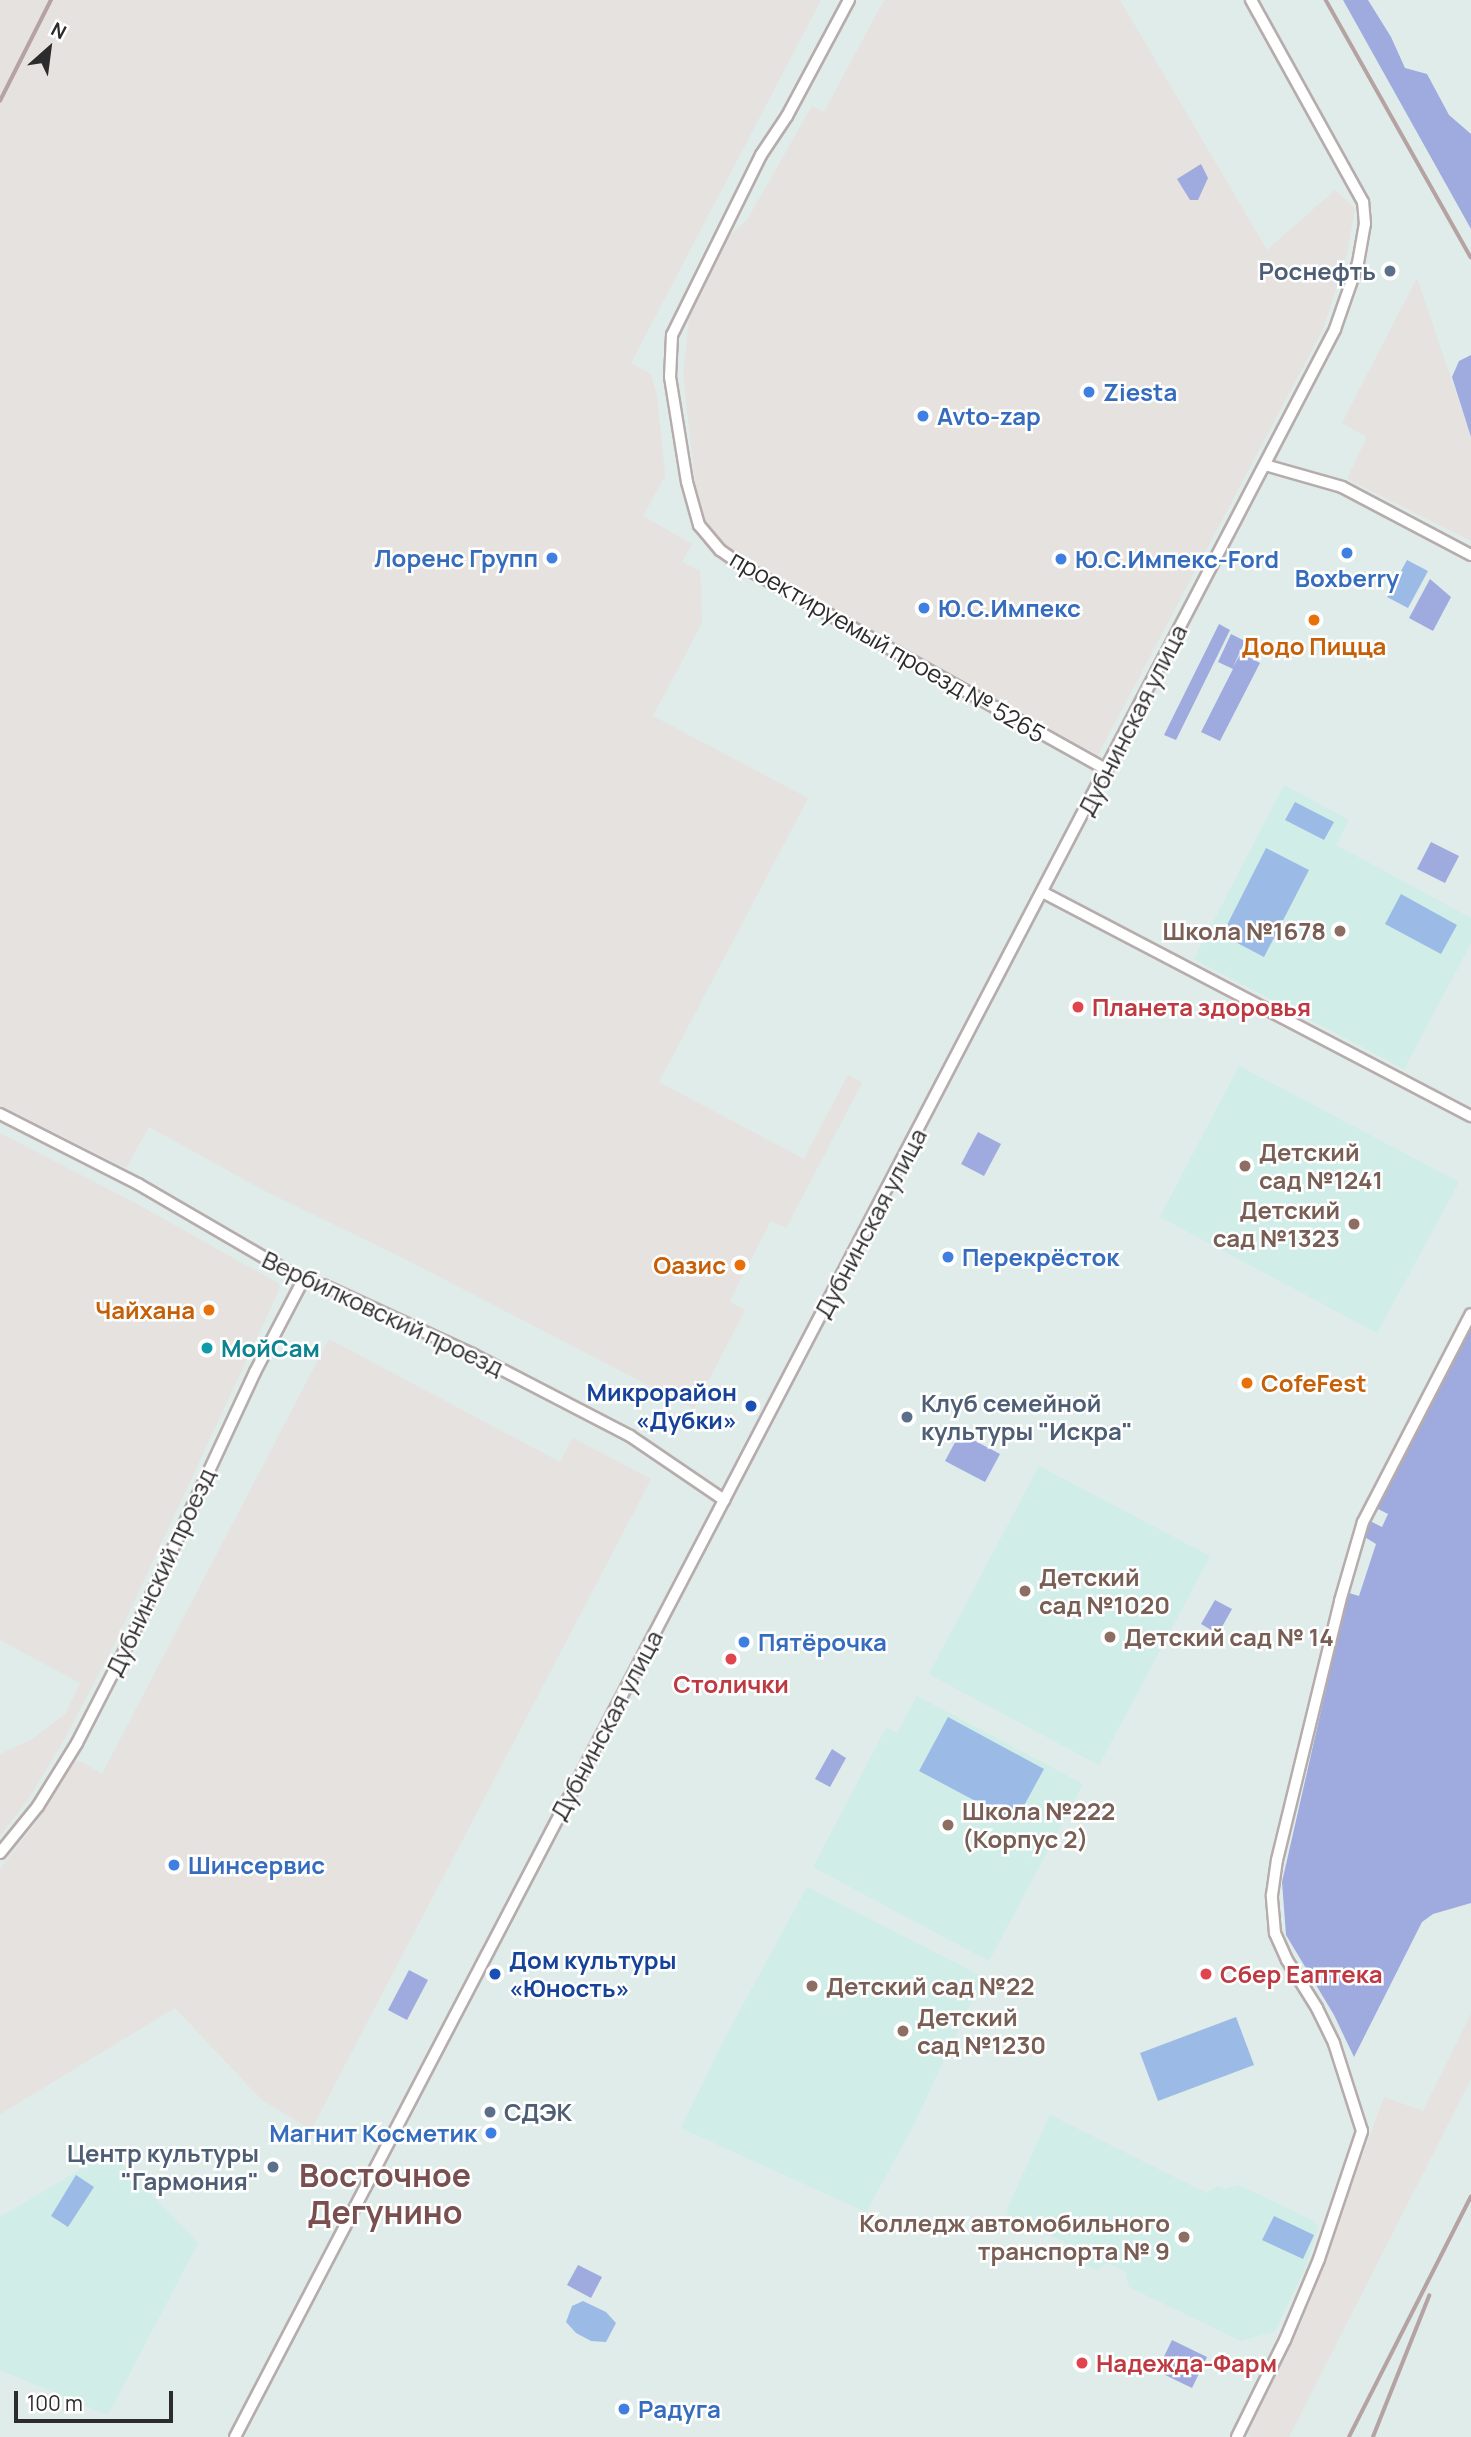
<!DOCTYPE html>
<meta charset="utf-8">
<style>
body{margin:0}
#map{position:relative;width:1471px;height:2437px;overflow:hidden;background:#dfece9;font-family:Manrope,sans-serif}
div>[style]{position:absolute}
.industrial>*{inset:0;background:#e6e2df}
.education>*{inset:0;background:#d0ede8}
.green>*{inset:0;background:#9faadf}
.pitch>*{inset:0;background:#9cbae6}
.roads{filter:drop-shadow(2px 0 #b7acac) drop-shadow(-2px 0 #b7acac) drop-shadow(0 2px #b7acac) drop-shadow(0 -2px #b7acac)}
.minor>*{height:10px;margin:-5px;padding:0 5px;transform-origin:5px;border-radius:5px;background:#fff}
.rail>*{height:3.5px;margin:-1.75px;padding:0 1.75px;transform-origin:1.75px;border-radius:1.75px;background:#b5a2a2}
.dots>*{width:19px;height:19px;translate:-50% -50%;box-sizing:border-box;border:4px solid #fff;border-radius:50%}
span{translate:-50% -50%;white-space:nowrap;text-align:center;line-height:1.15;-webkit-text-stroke:5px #fff;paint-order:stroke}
.service-label{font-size:24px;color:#4e5e75;font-weight:700}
.right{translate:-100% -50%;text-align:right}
.left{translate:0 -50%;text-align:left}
.shop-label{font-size:24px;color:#366cbe;font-weight:700}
.street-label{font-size:24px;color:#2c2c2c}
.food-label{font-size:24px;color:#c56008;font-weight:700}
.education-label{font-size:24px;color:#785e54;font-weight:700}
.health-label{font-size:24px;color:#be3a42;font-weight:700}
.culture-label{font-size:24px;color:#0d838f;font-weight:700}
.transit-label{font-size:24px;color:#164399;font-weight:700}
.district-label{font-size:32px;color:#7a4f4f;font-weight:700}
.north{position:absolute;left:14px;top:14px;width:70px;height:70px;-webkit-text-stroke:5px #fff;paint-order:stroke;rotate:28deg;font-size:19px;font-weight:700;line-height:28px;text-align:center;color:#2c2c2c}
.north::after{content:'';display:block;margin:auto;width:24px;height:32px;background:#2c2c2c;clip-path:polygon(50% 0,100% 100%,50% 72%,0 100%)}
.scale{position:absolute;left:14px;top:2391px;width:159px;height:32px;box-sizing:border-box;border:4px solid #2c2c2c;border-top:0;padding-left:9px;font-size:21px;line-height:24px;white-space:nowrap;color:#2c2c2c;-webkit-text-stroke:5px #fff;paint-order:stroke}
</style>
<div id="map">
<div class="industrial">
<div style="clip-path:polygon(0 0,821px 0,631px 363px,651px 374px,657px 396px,665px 476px,643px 516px,692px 544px,682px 562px,700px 571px,701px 582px,702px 623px,653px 716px,808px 798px,659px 1082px,804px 1159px,848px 1075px,862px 1083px,786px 1228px,771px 1221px,738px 1284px,730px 1302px,745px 1310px,694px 1409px,409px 1261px,267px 1192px,149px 1127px,126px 1168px,0 1105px)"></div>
<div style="clip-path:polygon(884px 0,1120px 0,1267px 250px,1335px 190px,1355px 208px,1347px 255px,1323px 329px,1098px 755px,743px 561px,719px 542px,702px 515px,696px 491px,683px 373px,690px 311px,730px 235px,747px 220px,812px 106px,824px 112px)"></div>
<div style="clip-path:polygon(1417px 278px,1471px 437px,1471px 541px,1347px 479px,1367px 437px,1342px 423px)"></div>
<div style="clip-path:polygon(0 1133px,137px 1204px,278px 1283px,280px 1288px,115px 1643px,64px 1740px,27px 1801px,0 1836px,0 1754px,33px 1739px,66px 1713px,80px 1683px,0 1640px)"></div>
<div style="clip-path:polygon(329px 1339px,560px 1462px,573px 1438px,651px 1479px,311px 2130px,261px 2099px,175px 2008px,0 2114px,0 1869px,41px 1816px,72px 1761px,82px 1762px,102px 1774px)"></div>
<div style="clip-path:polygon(1471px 2014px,1471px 2079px,1289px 2437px,1251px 2437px,1244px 2433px,1301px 2324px,1384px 2097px,1423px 2111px)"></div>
</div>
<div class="education">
<div style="clip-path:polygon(1284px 785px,1349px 820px,1336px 845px,1471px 918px,1471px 943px,1404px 1069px,1194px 959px)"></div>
<div style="clip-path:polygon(1239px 1066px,1459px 1182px,1377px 1333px,1160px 1217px)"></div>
<div style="clip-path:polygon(1039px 1466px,1210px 1556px,1099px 1765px,929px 1674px)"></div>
<div style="clip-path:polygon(917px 1696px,1083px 1784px,989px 1961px,813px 1867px,886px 1728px,897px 1733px)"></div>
<div style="clip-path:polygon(807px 1887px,983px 1977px,912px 2128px,866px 2212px,681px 2128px,725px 2038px)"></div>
<div style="clip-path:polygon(1050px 2115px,1206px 2193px,1218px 2186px,1225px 2189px,1239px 2185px,1313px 2221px,1318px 2227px,1307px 2264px,1275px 2331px,1241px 2341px,1129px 2287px,1125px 2271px,1107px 2263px,1097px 2270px,1085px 2265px,1089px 2256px,1073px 2246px,1008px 2216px,1007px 2209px)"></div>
<div style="clip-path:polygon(110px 2152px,198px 2243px,108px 2415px,0 2370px,0 2217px)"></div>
</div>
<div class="green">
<div style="clip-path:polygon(1343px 0,1368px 0,1391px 37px,1405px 68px,1427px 74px,1449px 115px,1471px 134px,1471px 229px)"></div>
<div style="clip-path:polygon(1201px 164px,1208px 178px,1198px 200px,1190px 200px,1177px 179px)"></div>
<div style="clip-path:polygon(1471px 355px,1471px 437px,1452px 377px,1459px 361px)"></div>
<div style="clip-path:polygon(1430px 579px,1451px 597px,1433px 631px,1409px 618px)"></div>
<div style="clip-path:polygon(1219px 624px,1230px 630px,1176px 740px,1164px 735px)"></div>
<div style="clip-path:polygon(1231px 634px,1245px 641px,1233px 667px,1241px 653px,1260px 663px,1220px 741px,1201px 732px,1233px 669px,1218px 662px)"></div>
<div style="clip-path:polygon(1431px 842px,1459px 856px,1445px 883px,1417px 869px)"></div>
<div style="clip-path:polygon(978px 1132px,1001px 1144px,984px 1176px,961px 1164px)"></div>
<div style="clip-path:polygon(1471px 1321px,1471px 1903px,1433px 1914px,1422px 1922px,1354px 2057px,1334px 2015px,1286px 1935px,1282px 1882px,1341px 1623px,1349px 1593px,1359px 1596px,1376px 1544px,1363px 1536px,1368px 1520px,1382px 1527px,1388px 1514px,1374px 1507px)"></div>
<div style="clip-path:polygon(960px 1433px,1000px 1454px,985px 1482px,945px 1461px)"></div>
<div style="clip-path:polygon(1215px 1600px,1232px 1609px,1218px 1634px,1201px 1624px)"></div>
<div style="clip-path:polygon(832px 1749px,846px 1758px,830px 1787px,815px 1779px)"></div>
<div style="clip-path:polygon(409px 1970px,428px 1980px,407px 2020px,388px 2010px)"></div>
<div style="clip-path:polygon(578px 2265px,602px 2277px,591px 2298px,567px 2285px)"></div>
<div style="clip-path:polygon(1172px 2340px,1207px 2357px,1192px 2388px,1157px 2371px)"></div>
</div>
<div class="pitch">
<div style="clip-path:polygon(1407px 560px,1428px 571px,1408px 608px,1387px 597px)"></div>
<div style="clip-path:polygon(1295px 802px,1334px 822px,1324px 840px,1285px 820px)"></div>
<div style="clip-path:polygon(1266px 848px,1309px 870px,1264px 957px,1222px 935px)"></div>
<div style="clip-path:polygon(1401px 894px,1457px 925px,1441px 954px,1385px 924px)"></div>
<div style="clip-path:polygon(948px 1717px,1044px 1769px,1015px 1822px,919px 1771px)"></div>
<div style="clip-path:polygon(1236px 2017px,1254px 2065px,1158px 2101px,1140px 2053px)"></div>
<div style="clip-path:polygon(76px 2175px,94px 2187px,68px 2227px,51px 2216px)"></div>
<div style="clip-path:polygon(1274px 2216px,1314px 2235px,1303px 2259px,1262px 2240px)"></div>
<div style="clip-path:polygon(583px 2301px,606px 2312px,616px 2323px,606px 2342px,591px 2341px,576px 2333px,566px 2322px,572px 2306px)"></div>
</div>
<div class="roads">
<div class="minor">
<div style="left:849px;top:0;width:132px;rotate:118.1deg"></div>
<div style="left:787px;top:116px;width:47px;rotate:123.7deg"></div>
<div style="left:761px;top:155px;width:201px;rotate:116.3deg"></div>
<div style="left:672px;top:335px;width:42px;rotate:92.7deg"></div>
<div style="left:670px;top:377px;width:106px;rotate:80.8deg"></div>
<div style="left:687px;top:482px;width:45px;rotate:74.4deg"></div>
<div style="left:699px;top:525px;width:33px;rotate:50deg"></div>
<div style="left:720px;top:550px;width:29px;rotate:35deg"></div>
<div style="left:744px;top:567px;width:416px;rotate:29.2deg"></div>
<div style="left:1265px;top:465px;width:80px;rotate:15.9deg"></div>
<div style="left:1342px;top:487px;width:146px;rotate:27.8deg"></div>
<div style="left:1044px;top:893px;width:482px;rotate:27.6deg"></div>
<div style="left:0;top:1114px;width:155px;rotate:26.9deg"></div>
<div style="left:138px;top:1184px;width:191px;rotate:30.2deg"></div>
<div style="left:303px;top:1280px;width:23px;rotate:15deg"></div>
<div style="left:325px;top:1286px;width:162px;rotate:24.8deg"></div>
<div style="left:472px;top:1354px;width:178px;rotate:27.4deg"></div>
<div style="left:630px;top:1436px;width:114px;rotate:34.2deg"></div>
<div style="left:0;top:1853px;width:60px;rotate:-51deg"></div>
<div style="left:38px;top:1806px;width:74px;rotate:-58.2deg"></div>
<div style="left:77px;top:1743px;width:120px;rotate:-62.8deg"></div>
<div style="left:132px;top:1636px;width:291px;rotate:-65deg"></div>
<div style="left:255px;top:1372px;width:104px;rotate:-62.4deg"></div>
<div style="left:235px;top:2437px;width:2378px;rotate:-62.44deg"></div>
<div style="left:1335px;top:329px;width:70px;rotate:-70.8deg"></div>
<div style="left:1358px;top:263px;width:40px;rotate:-80deg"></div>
<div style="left:1365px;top:224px;width:22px;rotate:-95deg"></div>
<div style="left:1363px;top:202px;width:231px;rotate:-119deg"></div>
<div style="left:1237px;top:2437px;width:108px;rotate:-63.7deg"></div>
<div style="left:1285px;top:2340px;width:88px;rotate:-67.2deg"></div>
<div style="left:1319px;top:2259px;width:135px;rotate:-71.4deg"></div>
<div style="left:1362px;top:2131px;width:92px;rotate:-107.7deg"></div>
<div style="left:1334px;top:2043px;width:39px;rotate:-116deg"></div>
<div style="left:1317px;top:2008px;width:57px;rotate:-122deg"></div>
<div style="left:1287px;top:1960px;width:30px;rotate:-114deg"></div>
<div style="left:1275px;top:1933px;width:38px;rotate:-95deg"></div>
<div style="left:1272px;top:1895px;width:35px;rotate:-82deg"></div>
<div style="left:1277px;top:1860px;width:267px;rotate:-76.3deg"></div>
<div style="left:1340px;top:1601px;width:82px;rotate:-73.8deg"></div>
<div style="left:1363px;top:1522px;width:234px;rotate:-62.6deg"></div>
</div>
</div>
<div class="rail">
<div style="left:1326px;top:0;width:295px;rotate:60.6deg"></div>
<div style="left:0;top:101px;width:113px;rotate:-63.2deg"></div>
<div style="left:1349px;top:2437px;width:269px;rotate:-63.1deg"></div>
<div style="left:1373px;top:2437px;width:152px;rotate:-68.3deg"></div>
</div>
<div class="dots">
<div style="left:1390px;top:271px;background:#5c6f8a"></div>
<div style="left:1089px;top:392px;background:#3f7fe0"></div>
<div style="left:923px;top:416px;background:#3f7fe0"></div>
<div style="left:1347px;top:553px;background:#3f7fe0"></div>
<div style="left:552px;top:558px;background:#3f7fe0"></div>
<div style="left:1061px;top:559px;background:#3f7fe0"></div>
<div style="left:924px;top:608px;background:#3f7fe0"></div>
<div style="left:1314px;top:620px;background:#e8710a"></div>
<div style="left:1340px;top:931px;background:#8d6e63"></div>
<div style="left:1078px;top:1007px;background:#e0444e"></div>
<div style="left:1245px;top:1166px;background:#8d6e63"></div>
<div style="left:1354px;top:1224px;background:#8d6e63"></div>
<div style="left:948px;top:1257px;background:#3f7fe0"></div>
<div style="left:740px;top:1265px;background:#e8710a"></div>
<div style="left:209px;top:1310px;background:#e8710a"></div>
<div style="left:207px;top:1348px;background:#0f9aa8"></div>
<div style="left:1247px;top:1383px;background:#e8710a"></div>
<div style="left:751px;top:1406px;background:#1a4fb4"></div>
<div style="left:907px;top:1417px;background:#5c6f8a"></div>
<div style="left:1025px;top:1591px;background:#8d6e63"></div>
<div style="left:1110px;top:1637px;background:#8d6e63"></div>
<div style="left:744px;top:1642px;background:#3f7fe0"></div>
<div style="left:731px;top:1659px;background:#e0444e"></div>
<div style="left:948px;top:1825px;background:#8d6e63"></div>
<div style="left:174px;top:1865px;background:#3f7fe0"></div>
<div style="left:495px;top:1974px;background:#1a4fb4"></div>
<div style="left:1206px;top:1974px;background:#e0444e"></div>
<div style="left:812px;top:1986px;background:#8d6e63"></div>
<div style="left:903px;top:2031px;background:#8d6e63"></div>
<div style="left:490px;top:2112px;background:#5c6f8a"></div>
<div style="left:491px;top:2133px;background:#3f7fe0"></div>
<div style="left:273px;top:2167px;background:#5c6f8a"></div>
<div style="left:1184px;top:2237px;background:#8d6e63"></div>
<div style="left:1082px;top:2363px;background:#e0444e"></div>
<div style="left:624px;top:2409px;background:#3f7fe0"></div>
</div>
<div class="service-label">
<span class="right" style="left:1376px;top:271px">Роснефть</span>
<span class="left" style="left:921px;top:1417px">Клуб семейной<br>культуры "Искра"</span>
<span class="left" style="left:504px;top:2112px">СДЭК</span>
<span class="right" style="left:259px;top:2167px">Центр культуры<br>"Гармония"</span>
</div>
<div class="shop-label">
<span class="left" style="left:1103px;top:392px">Ziesta</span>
<span class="left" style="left:937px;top:416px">Avto-zap</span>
<span class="right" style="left:538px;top:558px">Лоренс Групп</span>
<span class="left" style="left:1075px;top:559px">Ю.С.Импекс-Ford</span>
<span style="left:1347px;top:578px">Boxberry</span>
<span class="left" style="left:938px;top:608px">Ю.С.Импекс</span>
<span class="left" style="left:962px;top:1257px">Перекрёсток</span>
<span class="left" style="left:758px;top:1642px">Пятёрочка</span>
<span class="left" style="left:188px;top:1865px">Шинсервис</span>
<span class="right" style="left:477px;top:2133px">Магнит Косметик</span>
<span class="left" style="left:638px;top:2409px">Радуга</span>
</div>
<div class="street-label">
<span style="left:888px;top:646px;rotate:30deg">проектируемый проезд № 5265</span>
<span style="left:1132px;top:720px;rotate:-63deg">Дубнинская улица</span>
<span style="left:870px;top:1223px;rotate:-62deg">Дубнинская улица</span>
<span style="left:383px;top:1313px;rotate:25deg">Вербилковский проезд</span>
<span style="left:160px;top:1572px;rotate:-65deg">Дубнинский проезд</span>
<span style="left:606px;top:1725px;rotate:-62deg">Дубнинская улица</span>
</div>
<div class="food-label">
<span style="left:1314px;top:646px">Додо Пицца</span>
<span class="right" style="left:726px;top:1265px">Оазис</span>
<span class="right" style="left:195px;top:1310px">Чайхана</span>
<span class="left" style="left:1261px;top:1383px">CofeFest</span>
</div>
<div class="education-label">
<span class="right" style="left:1326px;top:931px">Школа №1678</span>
<span class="left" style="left:1259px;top:1166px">Детский<br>сад №1241</span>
<span class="right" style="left:1340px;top:1224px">Детский<br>сад №1323</span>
<span class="left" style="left:1039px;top:1591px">Детский<br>сад №1020</span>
<span class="left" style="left:1124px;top:1637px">Детский сад № 14</span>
<span class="left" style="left:962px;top:1825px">Школа №222<br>(Корпус 2)</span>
<span class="left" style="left:826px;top:1986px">Детский сад №22</span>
<span class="left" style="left:917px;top:2031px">Детский<br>сад №1230</span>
<span class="right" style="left:1170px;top:2237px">Колледж автомобильного<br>транспорта № 9</span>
</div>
<div class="health-label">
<span class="left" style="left:1092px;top:1007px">Планета здоровья</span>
<span style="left:731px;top:1684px">Столички</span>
<span class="left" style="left:1220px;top:1974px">Сбер Еаптека</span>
<span class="left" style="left:1096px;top:2363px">Надежда-Фарм</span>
</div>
<div class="culture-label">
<span class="left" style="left:221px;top:1348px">МойСам</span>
</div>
<div class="transit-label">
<span class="right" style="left:737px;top:1406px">Микрорайон<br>«Дубки»</span>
<span class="left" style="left:509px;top:1974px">Дом культуры<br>«Юность»</span>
</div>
<div class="district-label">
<span style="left:385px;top:2194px">Восточное<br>Дегунино</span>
</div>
<div class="north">N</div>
<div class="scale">100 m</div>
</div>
